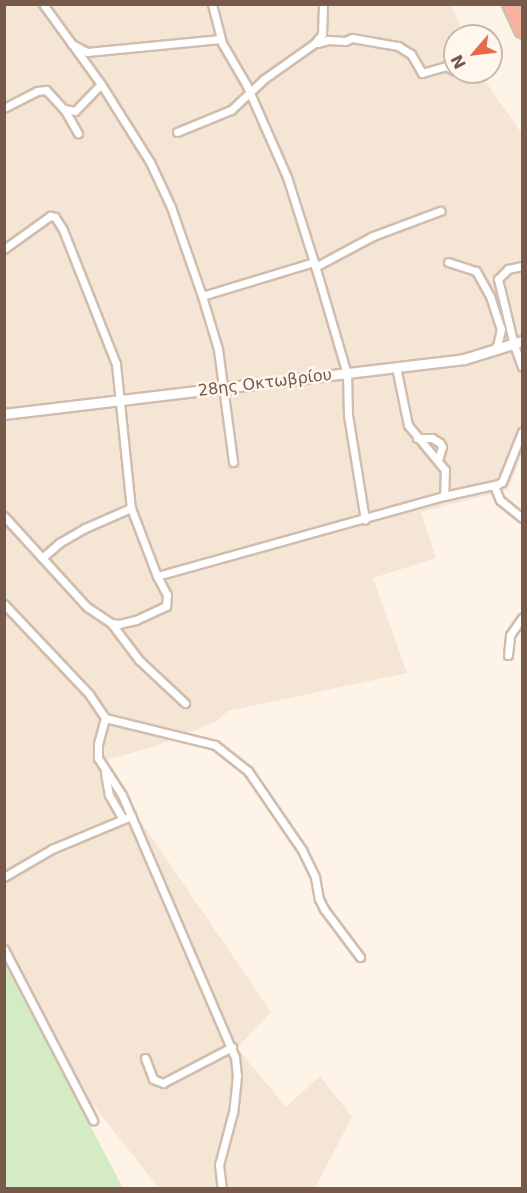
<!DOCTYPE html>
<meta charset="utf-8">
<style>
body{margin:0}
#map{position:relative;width:527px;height:1193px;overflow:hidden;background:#fdf3e6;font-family:"DejaVu Sans",sans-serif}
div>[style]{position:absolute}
.residential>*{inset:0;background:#f4e5d5}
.green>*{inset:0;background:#d5ebc4}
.roads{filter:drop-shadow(2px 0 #d1bdae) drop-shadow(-2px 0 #d1bdae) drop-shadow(0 2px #d1bdae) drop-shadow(0 -2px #d1bdae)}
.minor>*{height:7px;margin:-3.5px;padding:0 3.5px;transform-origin:3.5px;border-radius:3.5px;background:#fff}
.tertiary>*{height:9px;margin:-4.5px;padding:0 4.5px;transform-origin:4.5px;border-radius:4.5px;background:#fff}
.motorway>*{height:14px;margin:-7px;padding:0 7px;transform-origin:7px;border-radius:7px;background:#f7b29d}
span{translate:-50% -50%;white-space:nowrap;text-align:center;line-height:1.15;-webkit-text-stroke:5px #fff7ed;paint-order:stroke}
.street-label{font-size:16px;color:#77594a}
.frame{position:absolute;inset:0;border:6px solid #77594a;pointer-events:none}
.north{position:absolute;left:443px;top:24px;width:60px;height:60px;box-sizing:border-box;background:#fff7ed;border:2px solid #c9b8ac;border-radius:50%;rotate:242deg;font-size:16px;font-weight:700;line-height:24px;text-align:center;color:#77594a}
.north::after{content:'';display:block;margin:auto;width:21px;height:27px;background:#e7694b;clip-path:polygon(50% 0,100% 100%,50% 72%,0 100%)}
</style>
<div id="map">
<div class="residential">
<div style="clip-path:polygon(4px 5px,451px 5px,464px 36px,455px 36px,455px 72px,479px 72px,522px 134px,522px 453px,508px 490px,421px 512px,436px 558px,373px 578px,407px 673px,228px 711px,215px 722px,153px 747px,106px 760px,137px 816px,271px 1012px,237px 1048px,286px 1107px,320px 1076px,352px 1117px,315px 1188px,159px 1188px,81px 1090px,5px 944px)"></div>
</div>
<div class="green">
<div style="clip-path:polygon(5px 964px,123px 1188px,5px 1188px)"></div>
</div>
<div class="roads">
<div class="minor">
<div style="left:43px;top:4px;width:49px;rotate:54.1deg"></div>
<div style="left:72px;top:44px;width:17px;rotate:28deg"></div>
<div style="left:87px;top:52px;width:134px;rotate:-5.6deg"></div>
<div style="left:212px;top:4px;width:40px;rotate:75.6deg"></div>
<div style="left:222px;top:43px;width:48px;rotate:59.7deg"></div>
<div style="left:246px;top:84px;width:102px;rotate:66.2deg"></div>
<div style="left:287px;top:177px;width:89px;rotate:72.4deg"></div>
<div style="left:314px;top:262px;width:117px;rotate:73.6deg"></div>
<div style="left:347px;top:374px;width:41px;rotate:88.6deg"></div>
<div style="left:348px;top:415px;width:106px;rotate:80.8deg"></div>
<div style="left:318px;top:43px;width:10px;rotate:-17deg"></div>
<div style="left:328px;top:40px;width:17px;rotate:3deg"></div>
<div style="left:345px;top:41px;width:8px;rotate:-23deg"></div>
<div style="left:352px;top:38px;width:47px;rotate:9.9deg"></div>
<div style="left:398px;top:46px;width:15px;rotate:32deg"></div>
<div style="left:411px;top:54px;width:22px;rotate:60deg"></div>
<div style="left:422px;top:73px;width:25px;rotate:-16deg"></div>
<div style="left:446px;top:66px;width:10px;rotate:29deg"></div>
<div style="left:72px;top:44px;width:49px;rotate:54.1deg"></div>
<div style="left:101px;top:84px;width:92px;rotate:57.9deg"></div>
<div style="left:150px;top:162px;width:50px;rotate:65deg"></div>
<div style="left:171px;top:207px;width:94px;rotate:70.8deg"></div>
<div style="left:202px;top:296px;width:55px;rotate:73.2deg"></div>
<div style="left:218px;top:349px;width:114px;rotate:82.4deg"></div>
<div style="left:4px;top:108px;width:37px;rotate:-27deg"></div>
<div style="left:37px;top:91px;width:9px;rotate:-6deg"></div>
<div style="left:46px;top:90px;width:26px;rotate:47deg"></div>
<div style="left:64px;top:109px;width:28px;rotate:60deg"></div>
<div style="left:64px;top:109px;width:11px;rotate:10deg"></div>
<div style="left:75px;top:111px;width:37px;rotate:-46deg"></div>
<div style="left:177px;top:132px;width:58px;rotate:-22.2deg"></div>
<div style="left:231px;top:110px;width:45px;rotate:-43.2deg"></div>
<div style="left:264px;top:79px;width:62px;rotate:-35.2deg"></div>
<div style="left:315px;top:43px;width:11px;rotate:-52deg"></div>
<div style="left:322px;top:34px;width:30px;rotate:-88deg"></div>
<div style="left:4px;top:249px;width:57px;rotate:-35.7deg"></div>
<div style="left:50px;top:216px;width:5px;rotate:11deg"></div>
<div style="left:55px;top:217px;width:15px;rotate:58deg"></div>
<div style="left:63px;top:230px;width:144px;rotate:68.4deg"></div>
<div style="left:116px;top:364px;width:145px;rotate:84.1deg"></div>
<div style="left:131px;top:508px;width:73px;rotate:69.1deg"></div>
<div style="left:157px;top:576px;width:21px;rotate:62deg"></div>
<div style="left:167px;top:595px;width:11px;rotate:95deg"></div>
<div style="left:166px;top:606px;width:33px;rotate:155deg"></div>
<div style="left:136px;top:620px;width:17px;rotate:167deg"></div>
<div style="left:119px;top:624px;width:8px;rotate:-173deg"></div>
<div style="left:111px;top:623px;width:29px;rotate:-146deg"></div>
<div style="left:87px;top:607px;width:123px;rotate:-132.4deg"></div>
<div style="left:448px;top:262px;width:29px;rotate:18deg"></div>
<div style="left:476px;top:271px;width:29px;rotate:61deg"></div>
<div style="left:490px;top:296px;width:35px;rotate:72deg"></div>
<div style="left:501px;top:329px;width:17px;rotate:103deg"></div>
<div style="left:497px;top:346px;width:7px;rotate:135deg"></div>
<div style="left:522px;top:266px;width:14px;rotate:168deg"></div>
<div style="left:508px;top:269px;width:14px;rotate:135deg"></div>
<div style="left:498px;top:279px;width:68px;rotate:76.4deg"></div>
<div style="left:514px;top:345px;width:23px;rotate:70deg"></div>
<div style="left:315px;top:267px;width:66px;rotate:-28.1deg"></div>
<div style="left:373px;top:236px;width:72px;rotate:-20.5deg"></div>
<div style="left:202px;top:296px;width:117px;rotate:-16.9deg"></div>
<div style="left:396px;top:367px;width:59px;rotate:78.3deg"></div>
<div style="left:408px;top:425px;width:58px;rotate:50.6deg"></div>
<div style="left:445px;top:470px;width:26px;rotate:92deg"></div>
<div style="left:417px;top:438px;width:15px"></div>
<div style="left:432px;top:438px;width:9px;rotate:32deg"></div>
<div style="left:440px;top:443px;width:4px;rotate:63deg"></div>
<div style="left:442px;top:447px;width:14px;rotate:107deg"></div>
<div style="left:494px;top:486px;width:15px;rotate:67deg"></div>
<div style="left:500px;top:500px;width:28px;rotate:39deg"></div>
<div style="left:42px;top:558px;width:23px;rotate:-41deg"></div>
<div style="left:59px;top:543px;width:30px;rotate:-30deg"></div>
<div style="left:85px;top:528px;width:50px;rotate:-23.5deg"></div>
<div style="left:157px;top:576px;width:298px;rotate:-15.6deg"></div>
<div style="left:444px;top:496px;width:55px;rotate:-12.5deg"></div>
<div style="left:498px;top:484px;width:4px;rotate:-27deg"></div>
<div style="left:502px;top:482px;width:54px;rotate:-68.2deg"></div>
<div style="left:4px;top:604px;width:124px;rotate:46.6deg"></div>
<div style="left:89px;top:694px;width:29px;rotate:56deg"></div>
<div style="left:105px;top:718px;width:27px;rotate:105deg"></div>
<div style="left:98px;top:744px;width:14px;rotate:90deg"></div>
<div style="left:98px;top:758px;width:44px;rotate:57deg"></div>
<div style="left:122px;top:795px;width:285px;rotate:66.7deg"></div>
<div style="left:235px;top:1057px;width:19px;rotate:84deg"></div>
<div style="left:237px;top:1076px;width:36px;rotate:96deg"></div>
<div style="left:233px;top:1112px;width:55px;rotate:104.8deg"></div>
<div style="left:219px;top:1165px;width:23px;rotate:83deg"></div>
<div style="left:111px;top:623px;width:46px;rotate:52.9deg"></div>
<div style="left:139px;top:660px;width:63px;rotate:43.1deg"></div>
<div style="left:508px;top:655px;width:20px;rotate:-84deg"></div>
<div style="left:510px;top:635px;width:21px;rotate:-55deg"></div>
<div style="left:105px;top:718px;width:113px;rotate:13.8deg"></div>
<div style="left:215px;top:745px;width:42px;rotate:38.2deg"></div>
<div style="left:248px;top:771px;width:96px;rotate:55.6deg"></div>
<div style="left:302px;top:850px;width:30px;rotate:64deg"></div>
<div style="left:315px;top:877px;width:22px;rotate:80deg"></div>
<div style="left:319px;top:899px;width:11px;rotate:63deg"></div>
<div style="left:324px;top:909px;width:60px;rotate:53.1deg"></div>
<div style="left:105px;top:773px;width:22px;rotate:80deg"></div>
<div style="left:109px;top:795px;width:28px;rotate:60deg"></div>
<div style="left:4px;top:877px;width:56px;rotate:-30.3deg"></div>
<div style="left:52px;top:849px;width:86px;rotate:-22.7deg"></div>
<div style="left:4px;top:949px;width:193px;rotate:62.5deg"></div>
<div style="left:145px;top:1058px;width:22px;rotate:69deg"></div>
<div style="left:153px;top:1079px;width:11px;rotate:22deg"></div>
<div style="left:163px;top:1083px;width:78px;rotate:-27.6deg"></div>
</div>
<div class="tertiary">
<div style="left:4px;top:414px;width:463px;rotate:-6.8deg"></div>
<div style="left:464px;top:359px;width:61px;rotate:-17.2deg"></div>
</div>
<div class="motorway">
<div style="left:510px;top:4px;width:29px;rotate:65deg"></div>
</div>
</div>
<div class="street-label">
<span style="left:265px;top:383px;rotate:-7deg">28ης Οκτωβρίου</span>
</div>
<div class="frame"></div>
<div class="north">N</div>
</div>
